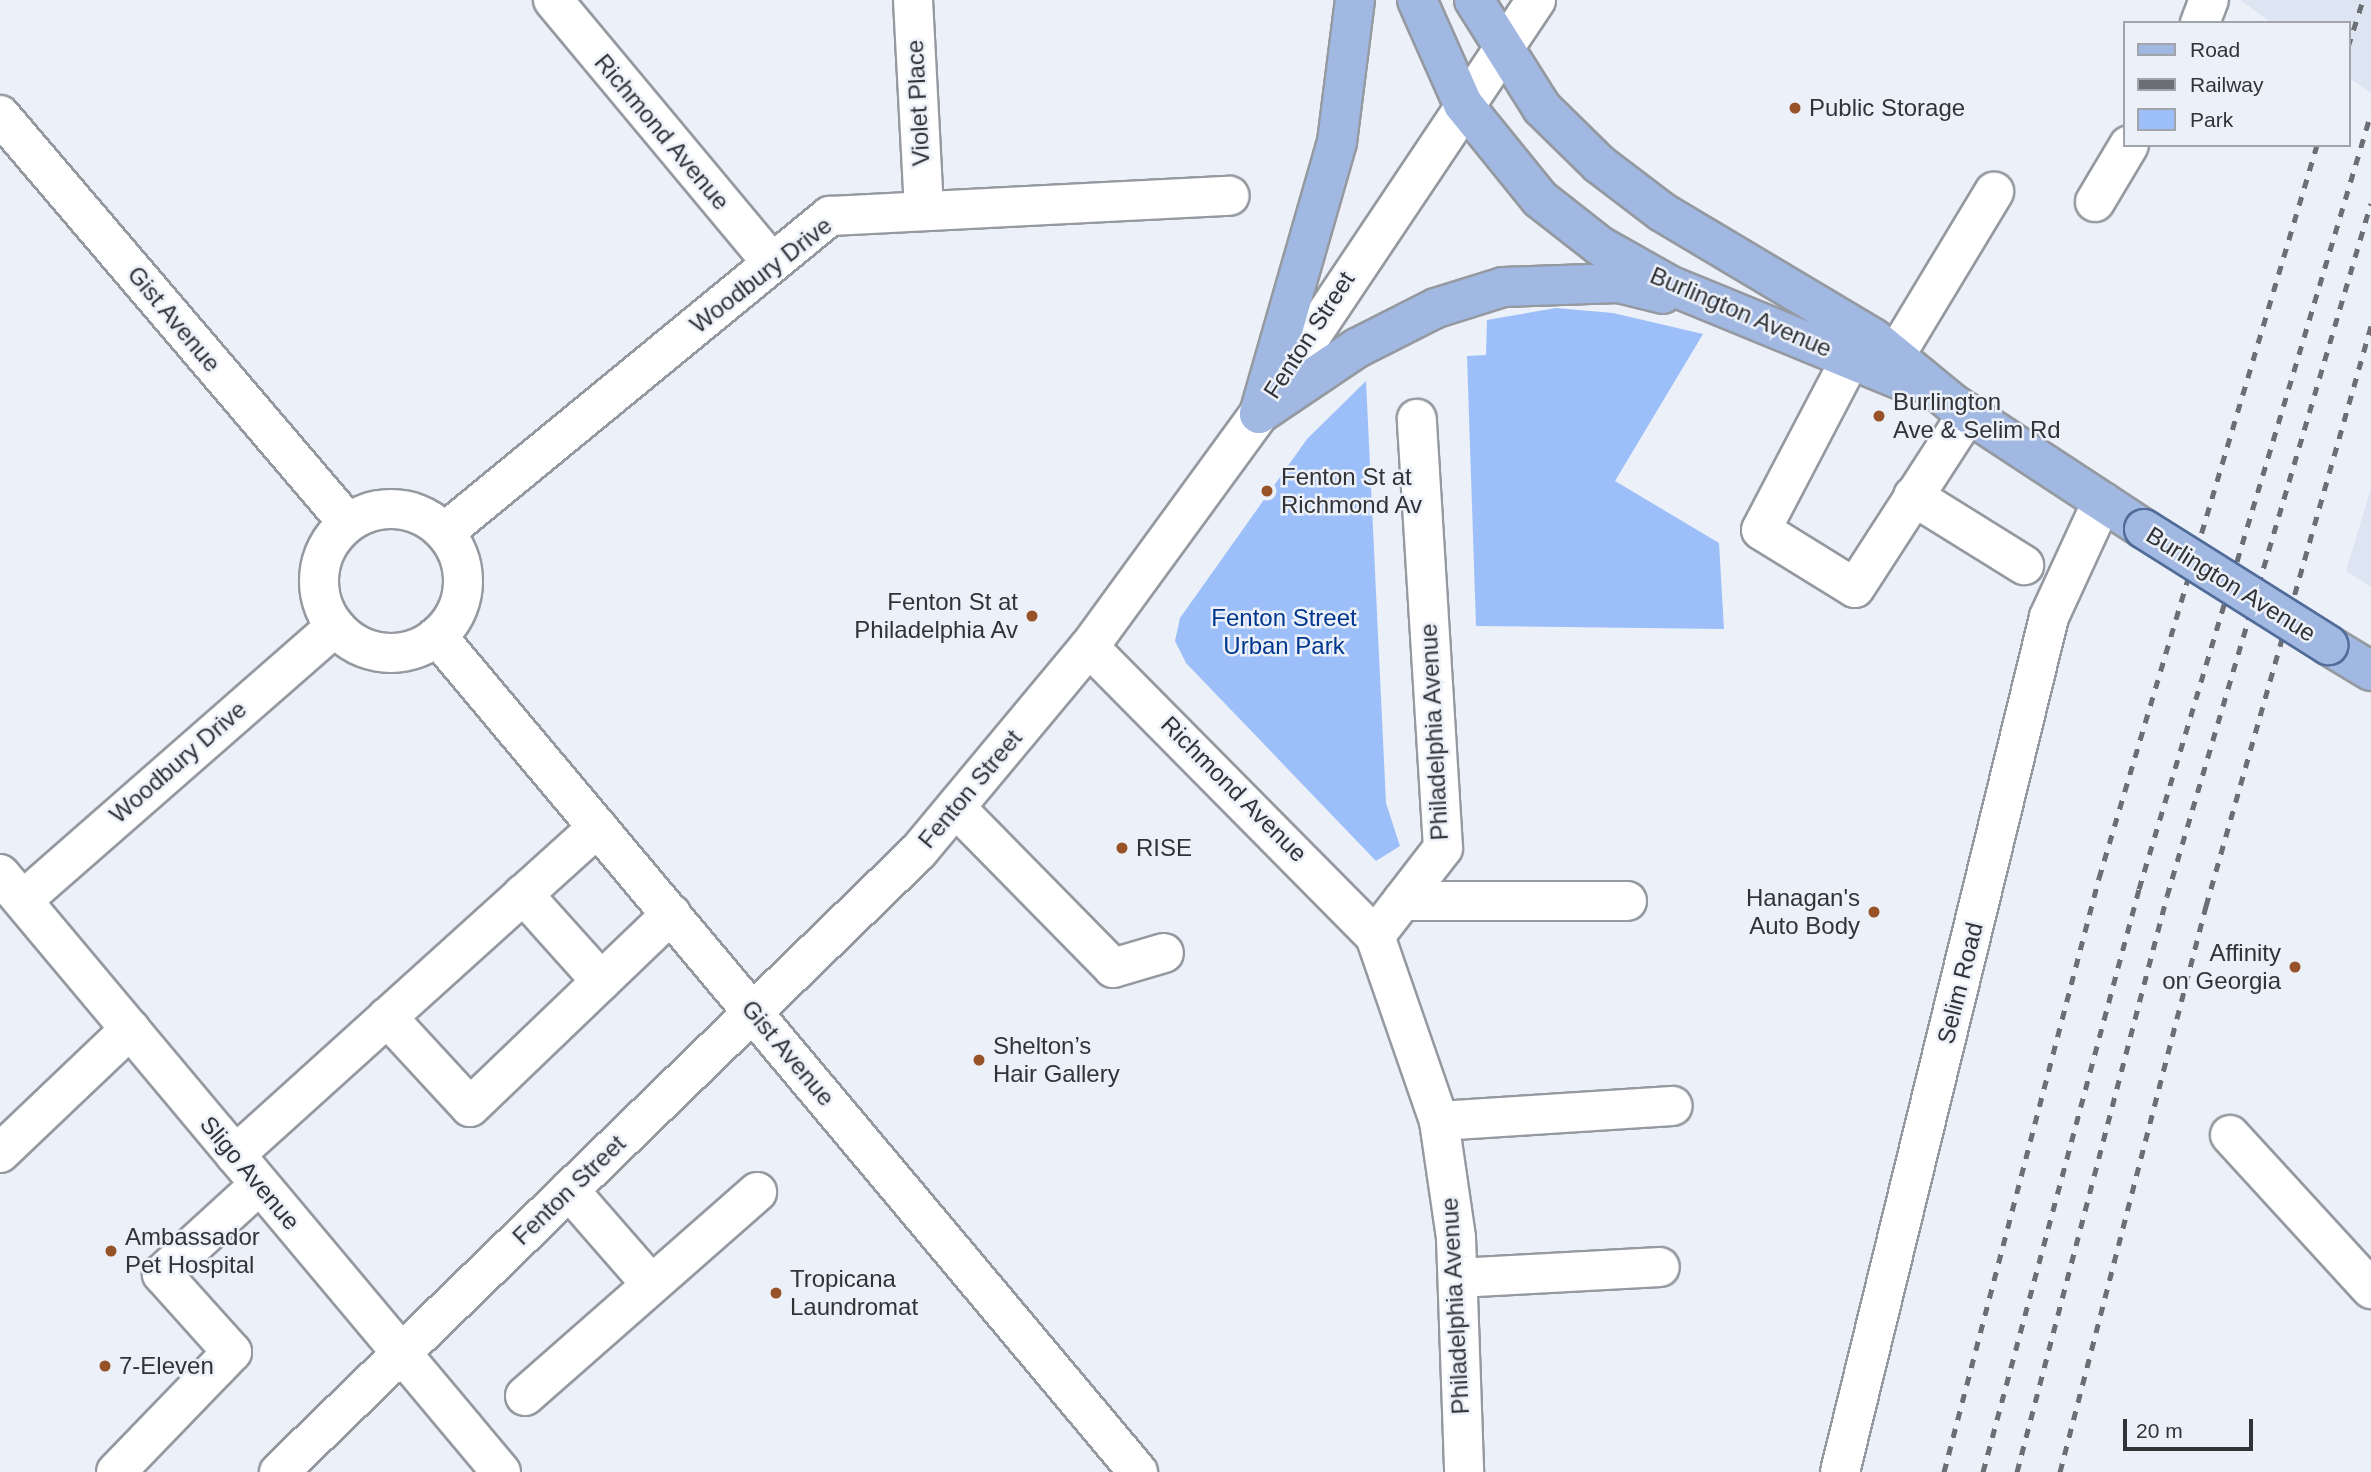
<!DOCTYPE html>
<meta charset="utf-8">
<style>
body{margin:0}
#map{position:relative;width:2371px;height:1472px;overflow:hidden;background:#ecf0f8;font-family:Helvetica,sans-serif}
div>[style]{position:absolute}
.built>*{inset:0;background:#dde5f3}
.green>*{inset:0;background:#9cbff9}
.roads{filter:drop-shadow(2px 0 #9599a0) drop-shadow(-2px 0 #9599a0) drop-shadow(0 2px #9599a0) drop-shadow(0 -2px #9599a0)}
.minor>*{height:38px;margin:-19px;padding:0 19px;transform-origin:19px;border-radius:19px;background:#fff}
.minor>.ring{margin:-19px;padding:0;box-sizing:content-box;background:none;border:38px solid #fff;border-radius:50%}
.major>*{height:38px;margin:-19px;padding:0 19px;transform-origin:19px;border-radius:19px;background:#a1b9e2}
.rail>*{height:5px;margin-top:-2.5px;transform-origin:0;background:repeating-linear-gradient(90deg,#6b6e72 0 9px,transparent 0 18px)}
.bridges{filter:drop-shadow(2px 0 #516c99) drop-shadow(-2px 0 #516c99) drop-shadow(0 2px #516c99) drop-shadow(0 -2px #516c99)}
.major-bridge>*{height:38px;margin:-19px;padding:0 19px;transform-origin:19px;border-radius:19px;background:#a1b9e2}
.dots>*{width:19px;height:19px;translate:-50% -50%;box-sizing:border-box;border:4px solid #ecf0f8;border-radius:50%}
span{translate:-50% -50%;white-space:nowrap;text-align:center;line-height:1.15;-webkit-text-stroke:5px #ecf0f8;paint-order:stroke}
.street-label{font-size:24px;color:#313336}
.poi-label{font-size:24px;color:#313336}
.left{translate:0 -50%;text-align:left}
.right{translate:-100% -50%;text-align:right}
.park-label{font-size:24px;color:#00378e}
.legend{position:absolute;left:2123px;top:21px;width:228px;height:126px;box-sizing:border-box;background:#ecf0f8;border:2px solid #a1a4aa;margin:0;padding:9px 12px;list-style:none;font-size:21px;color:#313336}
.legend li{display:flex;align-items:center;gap:14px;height:35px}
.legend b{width:35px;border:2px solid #a1a4aa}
.scale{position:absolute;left:2123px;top:1419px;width:130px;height:32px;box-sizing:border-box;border:4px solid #313336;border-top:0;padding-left:9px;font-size:21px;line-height:24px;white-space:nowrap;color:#313336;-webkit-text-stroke:5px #ecf0f8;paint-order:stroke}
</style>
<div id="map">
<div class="built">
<div style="clip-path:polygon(2240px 0,2371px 0,2371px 93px,2348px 77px,2348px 23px,2272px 23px)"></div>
<div style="clip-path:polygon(2371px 488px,2371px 587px,2346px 571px)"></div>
</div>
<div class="green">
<div style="clip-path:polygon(1556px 308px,1613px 313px,1703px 334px,1615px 481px,1719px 543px,1724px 629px,1476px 626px,1467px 356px,1486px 355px,1487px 320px)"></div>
<div style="clip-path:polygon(1366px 381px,1386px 803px,1400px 846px,1376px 861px,1186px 663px,1175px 641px,1180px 618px,1307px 439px)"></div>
</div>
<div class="roads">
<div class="minor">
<div style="left:553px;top:0;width:342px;rotate:50.2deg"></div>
<div style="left:913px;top:0;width:207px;rotate:87deg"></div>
<div style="left:2200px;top:23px;width:25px;rotate:-69deg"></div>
<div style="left:0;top:115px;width:535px;rotate:49.55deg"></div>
<div style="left:2095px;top:202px;width:66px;rotate:-59.2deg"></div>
<div style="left:1895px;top:356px;width:192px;rotate:-58.9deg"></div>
<div style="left:1851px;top:358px;width:194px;rotate:117.6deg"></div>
<div style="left:1761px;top:530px;width:110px;rotate:31.7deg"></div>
<div style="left:1855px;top:588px;width:208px;rotate:-57.1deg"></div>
<div style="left:1913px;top:496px;width:131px;rotate:31.9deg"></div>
<div class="ring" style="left:319px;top:509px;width:106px;height:106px"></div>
<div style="left:445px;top:532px;width:498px;rotate:-39.4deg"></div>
<div style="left:830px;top:216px;width:400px;rotate:-2.9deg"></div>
<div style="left:437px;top:636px;width:1091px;rotate:50.02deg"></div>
<div style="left:1089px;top:647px;width:407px;rotate:45.3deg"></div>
<div style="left:1375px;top:936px;width:196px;rotate:70.9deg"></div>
<div style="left:1439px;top:1121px;width:118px;rotate:81.7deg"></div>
<div style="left:1456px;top:1238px;width:234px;rotate:88deg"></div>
<div style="left:956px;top:808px;width:224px;rotate:45.5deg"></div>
<div style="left:1113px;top:968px;width:53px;rotate:-16.4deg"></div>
<div style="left:0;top:874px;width:780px;rotate:50.04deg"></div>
<div style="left:523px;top:894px;width:117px;rotate:48.1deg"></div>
<div style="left:23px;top:900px;width:415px;rotate:-41.2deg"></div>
<div style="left:1402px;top:901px;width:225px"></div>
<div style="left:1375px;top:936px;width:111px;rotate:-52.3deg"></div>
<div style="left:1443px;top:848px;width:430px;rotate:-93.5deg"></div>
<div style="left:387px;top:1017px;width:122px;rotate:47.3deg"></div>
<div style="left:470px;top:1107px;width:279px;rotate:-43.8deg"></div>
<div style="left:1439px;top:1121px;width:234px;rotate:-3.7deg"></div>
<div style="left:2230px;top:1135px;width:209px;rotate:47.5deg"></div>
<div style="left:0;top:1153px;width:180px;rotate:-43.6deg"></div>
<div style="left:235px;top:1155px;width:489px;rotate:-42.1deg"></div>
<div style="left:569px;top:1190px;width:125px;rotate:48.9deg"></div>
<div style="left:1458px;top:1278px;width:202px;rotate:-3.1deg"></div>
<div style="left:525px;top:1396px;width:309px;rotate:-41.3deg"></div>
<div style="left:116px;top:1472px;width:167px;rotate:-46deg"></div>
<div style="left:232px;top:1352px;width:105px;rotate:-131.9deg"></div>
<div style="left:162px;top:1274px;width:132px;rotate:-42.5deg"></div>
<div style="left:279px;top:1472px;width:890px;rotate:-44.14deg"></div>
<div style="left:918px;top:852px;width:267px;rotate:-50.2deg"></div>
<div style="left:1089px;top:647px;width:288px;rotate:-53.9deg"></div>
<div style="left:1259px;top:414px;width:498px;rotate:-56.2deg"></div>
<div style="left:1840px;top:1472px;width:880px;rotate:-76.26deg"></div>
<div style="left:2049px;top:617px;width:127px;rotate:-65.3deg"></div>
</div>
<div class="major">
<div style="left:1417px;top:0;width:114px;rotate:66.1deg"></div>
<div style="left:1463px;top:104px;width:122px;rotate:51deg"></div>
<div style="left:1540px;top:199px;width:76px;rotate:38.1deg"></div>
<div style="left:1600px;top:246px;width:79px;rotate:29.5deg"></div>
<div style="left:1669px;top:285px;width:258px;rotate:22.3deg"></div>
<div style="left:1474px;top:0;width:128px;rotate:57.8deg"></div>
<div style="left:1542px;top:108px;width:80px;rotate:44.5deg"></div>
<div style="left:1599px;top:164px;width:79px;rotate:37.3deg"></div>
<div style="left:1662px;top:212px;width:246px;rotate:30.8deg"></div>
<div style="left:1873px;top:338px;width:102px;rotate:39.4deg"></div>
<div style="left:1952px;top:403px;width:230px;rotate:33.3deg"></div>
<div style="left:1259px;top:414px;width:118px;rotate:-34deg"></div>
<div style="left:1357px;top:348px;width:89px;rotate:-26.9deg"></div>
<div style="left:1436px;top:308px;width:70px;rotate:-17.4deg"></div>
<div style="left:1503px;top:287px;width:116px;rotate:-2deg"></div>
<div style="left:1619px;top:283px;width:45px;rotate:14deg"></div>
<div style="left:1259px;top:414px;width:283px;rotate:-74deg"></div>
<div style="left:1337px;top:142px;width:143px;rotate:-82.8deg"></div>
<div style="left:2328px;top:645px;width:50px;rotate:31.2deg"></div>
</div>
</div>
<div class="rail">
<div style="left:2348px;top:47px;width:49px;rotate:-72.3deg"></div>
<div style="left:1944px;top:1472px;width:614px;rotate:-75.38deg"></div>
<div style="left:2099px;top:878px;width:765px;rotate:-73.44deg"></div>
<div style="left:1983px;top:1472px;width:604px;rotate:-75.02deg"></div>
<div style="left:2139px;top:889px;width:810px;rotate:-73.35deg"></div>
<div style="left:2017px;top:1472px;width:595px;rotate:-75.4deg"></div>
<div style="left:2167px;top:896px;width:722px;rotate:-73.6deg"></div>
<div style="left:2060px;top:1472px;width:585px;rotate:-75.54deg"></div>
<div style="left:2206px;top:906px;width:603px;rotate:-74.12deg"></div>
</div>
<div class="bridges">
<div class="major-bridge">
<div style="left:2144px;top:529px;width:218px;rotate:32.2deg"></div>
</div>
</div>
<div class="dots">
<div style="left:1795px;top:108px;background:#975227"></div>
<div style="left:1879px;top:416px;background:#975227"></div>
<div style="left:1267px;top:491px;background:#975227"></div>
<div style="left:1032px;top:616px;background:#975227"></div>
<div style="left:1122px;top:848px;background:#975227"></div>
<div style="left:1874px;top:912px;background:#975227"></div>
<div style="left:2295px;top:967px;background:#975227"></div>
<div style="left:979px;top:1060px;background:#975227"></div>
<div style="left:111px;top:1251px;background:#975227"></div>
<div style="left:776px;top:1293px;background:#975227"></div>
<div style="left:105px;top:1366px;background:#975227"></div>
</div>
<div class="street-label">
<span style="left:918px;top:103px;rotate:-93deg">Violet Place</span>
<span style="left:662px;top:132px;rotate:50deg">Richmond Avenue</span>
<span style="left:761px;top:275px;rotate:-38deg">Woodbury Drive</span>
<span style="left:1741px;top:312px;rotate:23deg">Burlington Avenue</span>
<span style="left:174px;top:319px;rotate:50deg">Gist Avenue</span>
<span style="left:1309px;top:335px;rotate:-57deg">Fenton Street</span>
<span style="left:2231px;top:584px;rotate:32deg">Burlington Avenue</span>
<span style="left:1434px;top:732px;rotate:-93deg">Philadelphia Avenue</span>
<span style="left:178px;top:762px;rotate:-41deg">Woodbury Drive</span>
<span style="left:970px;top:789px;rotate:-50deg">Fenton Street</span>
<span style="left:1234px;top:789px;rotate:45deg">Richmond Avenue</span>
<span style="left:1960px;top:983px;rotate:-76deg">Selim Road</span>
<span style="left:788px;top:1053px;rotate:50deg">Gist Avenue</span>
<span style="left:250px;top:1173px;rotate:50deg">Sligo Avenue</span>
<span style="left:569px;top:1190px;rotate:-44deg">Fenton Street</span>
<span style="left:1455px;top:1306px;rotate:-93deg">Philadelphia Avenue</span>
</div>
<div class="poi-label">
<span class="left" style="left:1809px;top:108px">Public Storage</span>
<span class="left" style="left:1893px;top:416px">Burlington<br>Ave &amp; Selim Rd</span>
<span class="left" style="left:1281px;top:491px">Fenton St at<br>Richmond Av</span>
<span class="right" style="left:1018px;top:616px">Fenton St at<br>Philadelphia Av</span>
<span class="left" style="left:1136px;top:848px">RISE</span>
<span class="right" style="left:1860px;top:912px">Hanagan's<br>Auto Body</span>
<span class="right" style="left:2281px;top:967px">Affinity<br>on Georgia</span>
<span class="left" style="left:993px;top:1060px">Shelton’s<br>Hair Gallery</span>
<span class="left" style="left:125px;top:1251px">Ambassador<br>Pet Hospital</span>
<span class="left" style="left:790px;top:1293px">Tropicana<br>Laundromat</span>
<span class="left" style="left:119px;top:1366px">7-Eleven</span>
</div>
<div class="park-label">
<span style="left:1284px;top:632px">Fenton Street<br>Urban Park</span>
</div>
<ul class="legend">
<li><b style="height:9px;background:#a1b9e2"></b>Road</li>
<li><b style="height:9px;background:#6b6e72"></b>Railway</li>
<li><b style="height:19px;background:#9cbff9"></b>Park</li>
</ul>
<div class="scale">20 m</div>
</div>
